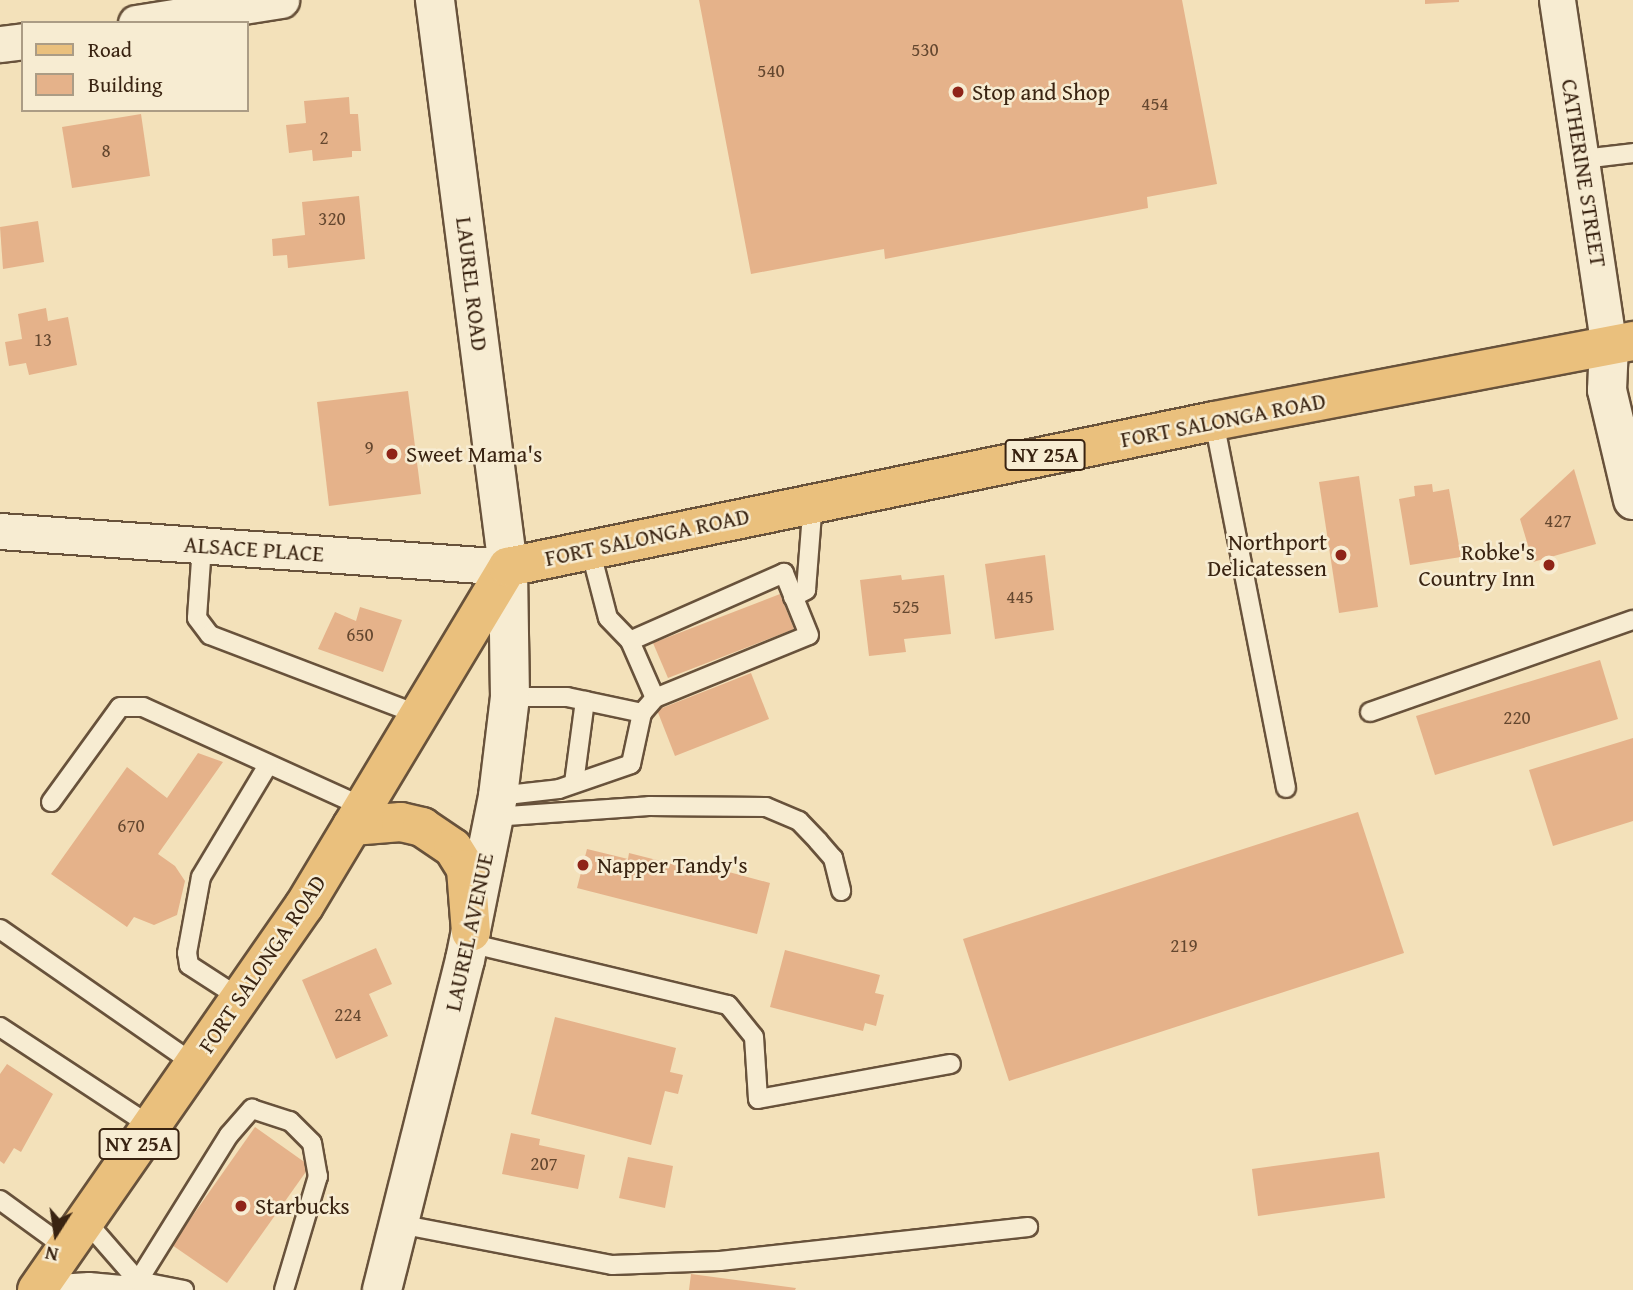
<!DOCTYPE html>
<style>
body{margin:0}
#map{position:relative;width:1633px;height:1290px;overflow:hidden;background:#f3e1ba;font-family:"Gentium Book Plus",serif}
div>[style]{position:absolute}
.building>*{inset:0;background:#e5b28a}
.roads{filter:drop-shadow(2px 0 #68523b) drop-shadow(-2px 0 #68523b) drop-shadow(0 2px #68523b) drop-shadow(0 -2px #68523b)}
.service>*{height:18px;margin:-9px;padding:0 9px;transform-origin:9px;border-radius:9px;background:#f7ecd2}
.minor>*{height:35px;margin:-17.5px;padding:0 17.5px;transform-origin:17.5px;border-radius:17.5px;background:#f7ecd2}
.tertiary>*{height:38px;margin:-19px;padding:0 19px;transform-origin:19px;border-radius:19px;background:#f7ecd2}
.secondary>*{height:38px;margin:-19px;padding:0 19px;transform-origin:19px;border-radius:19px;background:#f7ecd2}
.primary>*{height:38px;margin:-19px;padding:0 19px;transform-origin:19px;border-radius:19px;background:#eac07d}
.dots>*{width:19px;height:19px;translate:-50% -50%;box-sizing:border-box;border:4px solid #f7ecd2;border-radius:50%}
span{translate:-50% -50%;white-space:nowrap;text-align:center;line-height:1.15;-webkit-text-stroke:5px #f7ecd2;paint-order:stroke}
.number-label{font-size:19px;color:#64472f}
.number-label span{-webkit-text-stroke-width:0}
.shield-label span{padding:2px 5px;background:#f7ecd2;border:2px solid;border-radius:5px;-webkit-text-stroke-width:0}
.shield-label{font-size:21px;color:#392311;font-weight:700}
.poi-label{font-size:23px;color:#392311}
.left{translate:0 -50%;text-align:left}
.right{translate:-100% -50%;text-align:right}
.street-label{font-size:23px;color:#392311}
.legend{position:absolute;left:21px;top:21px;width:228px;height:91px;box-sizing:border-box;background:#f7ecd2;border:2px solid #ab9c85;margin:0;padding:9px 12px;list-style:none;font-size:21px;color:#392311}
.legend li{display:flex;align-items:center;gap:14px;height:35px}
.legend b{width:35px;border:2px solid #ab9c85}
.north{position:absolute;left:21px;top:1199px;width:70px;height:70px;-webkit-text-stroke:5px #f7ecd2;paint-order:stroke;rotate:192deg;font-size:19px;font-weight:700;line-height:28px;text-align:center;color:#392311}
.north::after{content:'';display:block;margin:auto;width:24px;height:32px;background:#392311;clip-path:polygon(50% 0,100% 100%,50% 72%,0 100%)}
</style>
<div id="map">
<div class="building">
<div style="clip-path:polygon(699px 0,1182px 0,1217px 184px,1147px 197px,1148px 208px,885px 259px,884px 249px,751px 274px)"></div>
<div style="clip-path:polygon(1425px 0,1459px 0,1459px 2px,1425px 4px)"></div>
<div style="clip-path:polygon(349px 97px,350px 114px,358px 114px,361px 151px,352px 151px,352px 157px,313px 161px,312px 150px,289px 153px,286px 125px,306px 123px,304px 101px)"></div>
<div style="clip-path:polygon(141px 114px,150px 176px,72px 188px,62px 127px)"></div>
<div style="clip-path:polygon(359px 196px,365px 259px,288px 268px,287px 255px,273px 256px,272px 239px,305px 235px,302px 202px)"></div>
<div style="clip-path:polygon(38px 221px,44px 262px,3px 269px,0 227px)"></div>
<div style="clip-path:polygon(46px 308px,48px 321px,68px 317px,77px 365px,29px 375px,26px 363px,9px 366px,5px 342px,22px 339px,18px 314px)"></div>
<div style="clip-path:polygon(408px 391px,421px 494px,329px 506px,317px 402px)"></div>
<div style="clip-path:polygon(1574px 469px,1596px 544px,1533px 562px,1520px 519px)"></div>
<div style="clip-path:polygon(1359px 476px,1378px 607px,1339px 613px,1319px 482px)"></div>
<div style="clip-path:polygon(1432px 484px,1433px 492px,1449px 489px,1461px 557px,1410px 565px,1399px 499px,1415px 496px,1414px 486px)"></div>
<div style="clip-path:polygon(1045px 555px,1054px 630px,995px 639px,985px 564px)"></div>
<div style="clip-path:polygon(901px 575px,902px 580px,944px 575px,951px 634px,904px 639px,906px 652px,869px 656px,860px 580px)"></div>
<div style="clip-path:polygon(780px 594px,794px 629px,668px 678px,653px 643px)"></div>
<div style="clip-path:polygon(360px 607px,402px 620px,383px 672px,318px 649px,335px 612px,356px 621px)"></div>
<div style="clip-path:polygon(1600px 660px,1618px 719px,1435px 775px,1416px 716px)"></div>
<div style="clip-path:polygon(751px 673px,769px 719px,675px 756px,657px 710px)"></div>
<div style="clip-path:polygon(1633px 738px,1633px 821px,1553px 846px,1529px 770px)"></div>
<div style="clip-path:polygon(198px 753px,223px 762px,158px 854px,175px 866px,185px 881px,177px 915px,154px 925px,134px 917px,127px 927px,51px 874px,127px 767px,167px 798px)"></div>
<div style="clip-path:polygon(1358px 812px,1404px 953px,1009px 1081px,963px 939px)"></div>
<div style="clip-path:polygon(587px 849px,628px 859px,629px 853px,712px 874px,714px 868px,770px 883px,757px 934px,577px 888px)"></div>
<div style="clip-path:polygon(376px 948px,392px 984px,369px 994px,388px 1036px,336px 1059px,302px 980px)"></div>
<div style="clip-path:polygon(785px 950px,880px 975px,875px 993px,884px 995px,876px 1026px,865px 1023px,863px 1031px,770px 1007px)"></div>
<div style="clip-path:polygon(555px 1017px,676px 1048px,670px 1072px,683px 1075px,678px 1094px,665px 1091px,651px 1145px,531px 1114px)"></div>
<div style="clip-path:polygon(7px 1064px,53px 1094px,21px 1152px,14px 1148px,4px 1164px,0 1161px,0 1074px)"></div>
<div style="clip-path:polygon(255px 1127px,310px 1166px,227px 1283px,172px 1245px)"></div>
<div style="clip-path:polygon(511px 1133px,540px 1139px,539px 1145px,585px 1155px,578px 1189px,502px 1174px)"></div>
<div style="clip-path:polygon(1379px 1152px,1385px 1198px,1258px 1216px,1252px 1169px)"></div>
<div style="clip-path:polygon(628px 1157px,673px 1166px,665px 1208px,619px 1198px)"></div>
<div style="clip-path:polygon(691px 1274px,796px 1288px,795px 1290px,689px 1290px)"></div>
</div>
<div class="roads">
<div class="service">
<div style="left:1583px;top:159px;width:50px;rotate:-6.8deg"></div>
<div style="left:1214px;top:421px;width:374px;rotate:78.9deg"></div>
<div style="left:202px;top:546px;width:72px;rotate:94deg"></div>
<div style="left:197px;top:618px;width:21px;rotate:53deg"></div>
<div style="left:210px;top:635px;width:224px;rotate:20.9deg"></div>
<div style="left:590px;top:549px;width:71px;rotate:75.4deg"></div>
<div style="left:608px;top:618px;width:32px;rotate:46deg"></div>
<div style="left:630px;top:641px;width:62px;rotate:66.3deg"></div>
<div style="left:793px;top:597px;width:15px;rotate:-28deg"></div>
<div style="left:806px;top:590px;width:88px;rotate:-85.5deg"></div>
<div style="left:510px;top:697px;width:57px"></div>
<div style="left:567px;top:697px;width:77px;rotate:12deg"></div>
<div style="left:1370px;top:712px;width:279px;rotate:-19.3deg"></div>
<div style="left:574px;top:783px;width:83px;rotate:-82.4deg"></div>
<div style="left:498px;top:796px;width:61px;rotate:-6.5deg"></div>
<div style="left:559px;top:789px;width:76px;rotate:-19.1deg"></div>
<div style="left:631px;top:764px;width:52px;rotate:-77.8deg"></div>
<div style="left:642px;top:713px;width:20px;rotate:-49deg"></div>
<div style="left:655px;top:698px;width:166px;rotate:-22.2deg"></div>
<div style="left:809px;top:635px;width:67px;rotate:-112deg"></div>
<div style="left:784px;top:573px;width:168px;rotate:156.2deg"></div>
<div style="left:51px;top:802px;width:117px;rotate:-54deg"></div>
<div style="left:120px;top:707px;width:23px"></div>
<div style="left:143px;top:707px;width:242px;rotate:24.4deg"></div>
<div style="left:493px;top:817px;width:156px;rotate:-4deg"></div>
<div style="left:649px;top:806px;width:117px;rotate:0.5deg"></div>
<div style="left:766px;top:807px;width:36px;rotate:23deg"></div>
<div style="left:799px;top:821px;width:28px;rotate:46deg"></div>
<div style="left:818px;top:841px;width:23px;rotate:49deg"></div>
<div style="left:833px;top:858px;width:34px;rotate:76deg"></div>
<div style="left:0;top:929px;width:236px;rotate:34.8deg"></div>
<div style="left:469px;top:943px;width:266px;rotate:13.5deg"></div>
<div style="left:728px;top:1005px;width:41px;rotate:50.9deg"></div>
<div style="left:754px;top:1037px;width:62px;rotate:86.3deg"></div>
<div style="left:758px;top:1099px;width:196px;rotate:-10.3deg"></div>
<div style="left:240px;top:998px;width:61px;rotate:-147.1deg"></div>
<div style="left:189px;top:965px;width:12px;rotate:-99deg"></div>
<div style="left:187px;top:953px;width:77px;rotate:-79.6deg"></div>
<div style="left:201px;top:877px;width:131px;rotate:-59.1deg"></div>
<div style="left:0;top:1027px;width:181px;rotate:33.3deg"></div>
<div style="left:0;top:1200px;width:82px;rotate:36deg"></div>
<div style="left:85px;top:1220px;width:81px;rotate:49deg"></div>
<div style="left:399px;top:1224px;width:217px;rotate:10.9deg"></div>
<div style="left:612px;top:1265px;width:108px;rotate:-2.1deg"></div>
<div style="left:720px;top:1261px;width:310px;rotate:-6.3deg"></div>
<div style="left:138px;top:1281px;width:172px;rotate:-58.1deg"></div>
<div style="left:229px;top:1135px;width:35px;rotate:-49deg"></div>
<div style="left:252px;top:1109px;width:40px;rotate:18deg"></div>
<div style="left:290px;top:1121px;width:31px;rotate:45deg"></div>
<div style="left:312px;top:1143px;width:34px;rotate:80deg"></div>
<div style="left:318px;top:1176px;width:119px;rotate:106.6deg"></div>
<div style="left:43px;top:1285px;width:46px;rotate:-3.7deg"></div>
<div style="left:89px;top:1282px;width:33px;rotate:5deg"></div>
<div style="left:122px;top:1285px;width:16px;rotate:-14deg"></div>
<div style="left:138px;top:1281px;width:47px;rotate:11.1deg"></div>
</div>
<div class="minor">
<div style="left:1557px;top:0;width:350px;rotate:81.5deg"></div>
<div style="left:136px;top:23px;width:147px;rotate:-9deg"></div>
<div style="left:0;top:44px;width:23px;rotate:-7deg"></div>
<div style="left:0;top:531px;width:509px;rotate:4.05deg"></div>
</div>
<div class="tertiary">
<div style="left:1609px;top:346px;width:44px;rotate:92.6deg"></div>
<div style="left:1607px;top:390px;width:113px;rotate:76.7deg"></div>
</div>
<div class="secondary">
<div style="left:382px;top:1290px;width:340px;rotate:-75.9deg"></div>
<div style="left:465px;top:960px;width:167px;rotate:-78.6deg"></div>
<div style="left:498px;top:796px;width:100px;rotate:-83.1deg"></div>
<div style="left:510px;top:697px;width:130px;rotate:-90.9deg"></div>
<div style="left:508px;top:567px;width:572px;rotate:-97.34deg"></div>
</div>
<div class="primary">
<div style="left:352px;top:826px;width:49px;rotate:-4.7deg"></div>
<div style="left:401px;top:822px;width:22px;rotate:13deg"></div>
<div style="left:422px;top:827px;width:37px;rotate:34deg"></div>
<div style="left:453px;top:848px;width:25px;rotate:58deg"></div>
<div style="left:466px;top:869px;width:63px;rotate:85.5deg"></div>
<div style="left:37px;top:1290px;width:468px;rotate:-55.2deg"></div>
<div style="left:304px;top:906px;width:396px;rotate:-59deg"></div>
<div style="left:508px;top:567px;width:721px;rotate:-11.68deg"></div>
<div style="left:1214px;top:421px;width:427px;rotate:-10.8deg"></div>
</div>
</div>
<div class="dots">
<div style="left:958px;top:92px;background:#8f2418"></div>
<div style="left:392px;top:454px;background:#8f2418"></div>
<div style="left:1341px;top:555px;background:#8f2418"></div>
<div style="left:1549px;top:565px;background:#8f2418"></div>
<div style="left:583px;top:865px;background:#8f2418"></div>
<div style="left:241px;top:1206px;background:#8f2418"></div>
</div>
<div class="number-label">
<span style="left:925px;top:50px">530</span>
<span style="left:771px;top:71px">540</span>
<span style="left:1155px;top:104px">454</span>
<span style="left:324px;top:138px">2</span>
<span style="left:106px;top:151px">8</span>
<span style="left:332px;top:219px">320</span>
<span style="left:43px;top:340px">13</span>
<span style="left:369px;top:448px">9</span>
<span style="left:1558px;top:521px">427</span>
<span style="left:1020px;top:597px">445</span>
<span style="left:906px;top:607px">525</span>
<span style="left:360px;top:635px">650</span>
<span style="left:1517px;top:718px">220</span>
<span style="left:131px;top:826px">670</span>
<span style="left:1184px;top:946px">219</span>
<span style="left:348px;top:1015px">224</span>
<span style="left:544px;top:1164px">207</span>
</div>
<div class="shield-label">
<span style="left:1045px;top:455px">NY 25A</span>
<span style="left:139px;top:1144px">NY 25A</span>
</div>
<div class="poi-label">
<span class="left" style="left:972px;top:92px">Stop and Shop</span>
<span class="left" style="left:406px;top:454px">Sweet Mama's</span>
<span class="right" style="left:1327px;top:555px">Northport<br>Delicatessen</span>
<span class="right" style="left:1535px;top:565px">Robke's<br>Country Inn</span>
<span class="left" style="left:597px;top:865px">Napper Tandy's</span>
<span class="left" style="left:255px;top:1206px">Starbucks</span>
</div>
<div class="street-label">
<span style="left:1584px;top:173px;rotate:81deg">CATHERINE STREET</span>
<span style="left:472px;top:284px;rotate:83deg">LAUREL ROAD</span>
<span style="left:1223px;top:420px;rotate:-11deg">FORT SALONGA ROAD</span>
<span style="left:647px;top:537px;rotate:-12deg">FORT SALONGA ROAD</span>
<span style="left:254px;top:549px;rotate:4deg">ALSACE PLACE</span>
<span style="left:469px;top:932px;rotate:-78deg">LAUREL AVENUE</span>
<span style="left:262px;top:964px;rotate:-56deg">FORT SALONGA ROAD</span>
</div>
<ul class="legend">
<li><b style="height:9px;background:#eac07d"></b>Road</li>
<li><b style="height:19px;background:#e5b28a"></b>Building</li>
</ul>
<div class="north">N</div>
</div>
